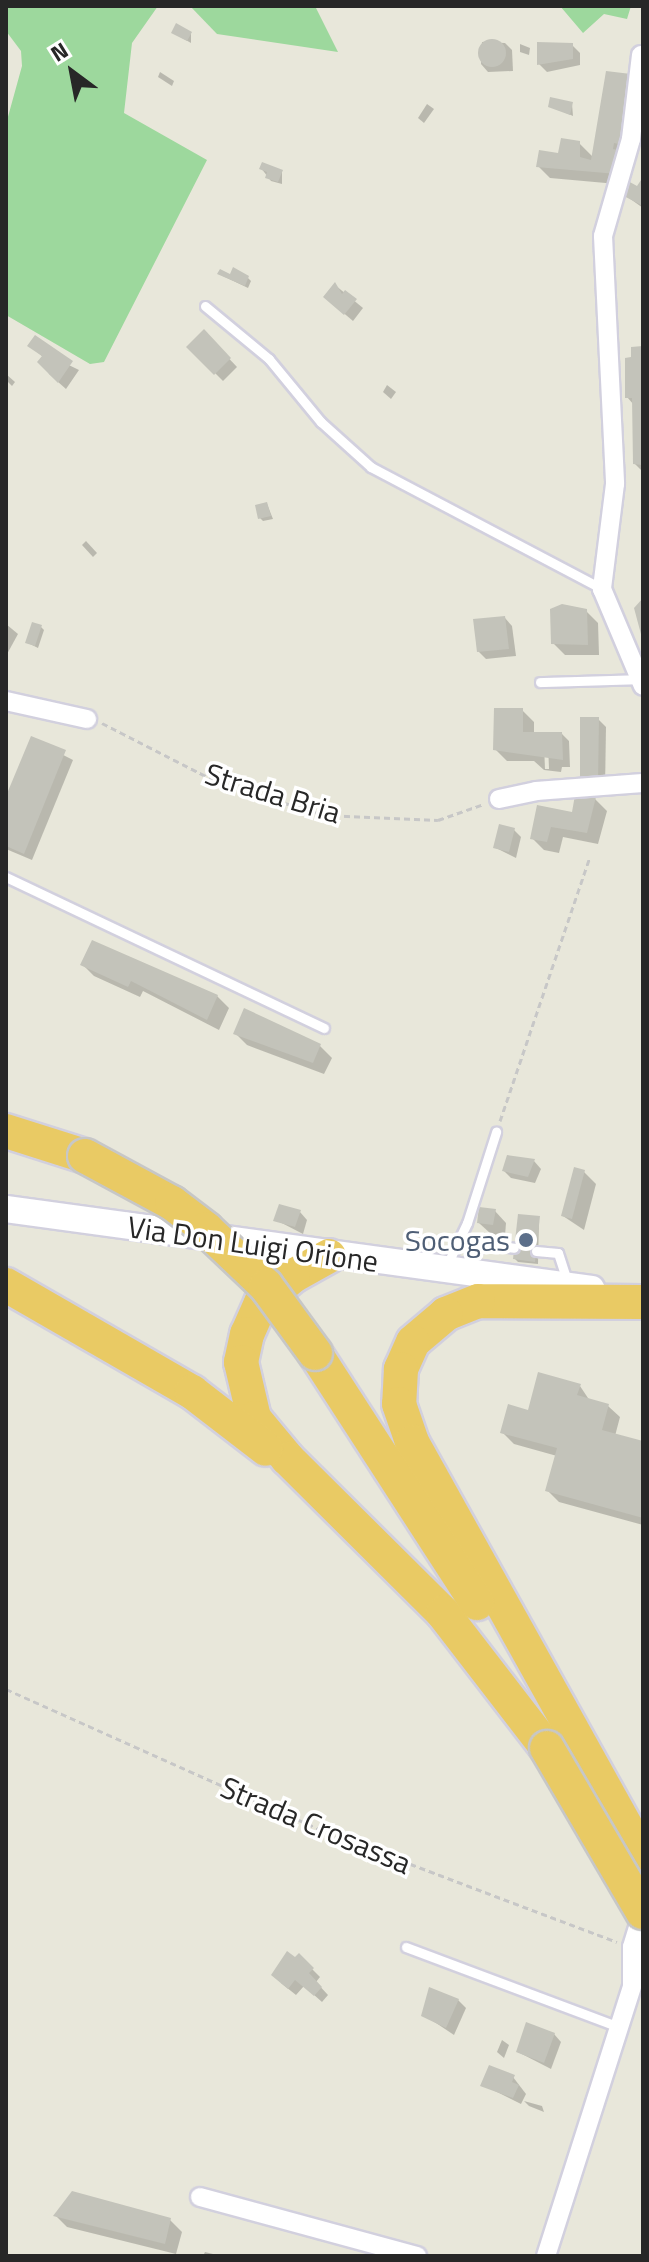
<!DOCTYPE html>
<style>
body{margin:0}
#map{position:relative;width:649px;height:2262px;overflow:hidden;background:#e8e7da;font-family:"Titillium Web",sans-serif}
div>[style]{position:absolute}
.green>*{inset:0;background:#9dd89d}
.shadow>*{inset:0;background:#0003}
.building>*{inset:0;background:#c3c3ba}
.round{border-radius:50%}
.path>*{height:3px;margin-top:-1.5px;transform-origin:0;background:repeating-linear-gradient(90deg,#c7c7c7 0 6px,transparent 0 10px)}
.roads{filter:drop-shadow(2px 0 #d2d0de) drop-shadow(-2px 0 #d2d0de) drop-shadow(0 2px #d2d0de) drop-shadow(0 -2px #d2d0de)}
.lane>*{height:9px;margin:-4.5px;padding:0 4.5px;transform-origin:4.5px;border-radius:4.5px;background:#fff}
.street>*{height:18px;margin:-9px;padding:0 9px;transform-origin:9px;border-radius:9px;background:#fff}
.secondary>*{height:26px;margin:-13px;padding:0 13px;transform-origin:13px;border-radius:13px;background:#fff}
.highway>*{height:34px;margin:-17px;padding:0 17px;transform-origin:17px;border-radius:17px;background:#e9ca64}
.bridges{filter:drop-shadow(2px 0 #c7c7c7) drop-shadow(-2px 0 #c7c7c7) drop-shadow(0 2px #c7c7c7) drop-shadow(0 -2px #c7c7c7)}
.highway-bridge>*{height:34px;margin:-17px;padding:0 17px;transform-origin:17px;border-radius:17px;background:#e9ca64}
.dots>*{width:22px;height:22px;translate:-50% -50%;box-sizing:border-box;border:4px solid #fff;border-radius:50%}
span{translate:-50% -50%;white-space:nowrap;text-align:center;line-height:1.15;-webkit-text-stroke:7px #fff;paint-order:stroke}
.street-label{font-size:30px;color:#272727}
.service-label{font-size:30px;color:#4e5e75}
.right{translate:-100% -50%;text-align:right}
.frame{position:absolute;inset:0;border:8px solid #272727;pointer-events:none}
.north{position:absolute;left:32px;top:32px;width:80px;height:80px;-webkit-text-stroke:6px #fff;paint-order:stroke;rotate:328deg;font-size:22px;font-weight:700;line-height:32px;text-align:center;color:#272727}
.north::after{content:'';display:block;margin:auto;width:28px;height:36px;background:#272727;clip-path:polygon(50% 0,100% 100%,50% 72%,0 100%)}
</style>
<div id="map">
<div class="green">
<div style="clip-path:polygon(6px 6px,158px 6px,132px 43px,124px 113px,207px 160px,104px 362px,90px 364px,6px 315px,6px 124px,22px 66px,21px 51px,6px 31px)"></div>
<div style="clip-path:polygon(190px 6px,315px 6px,338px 52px,217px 34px)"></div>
<div style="clip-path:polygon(560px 6px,631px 6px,627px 19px,604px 14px,583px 33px)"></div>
</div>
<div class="shadow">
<div style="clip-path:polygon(191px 34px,191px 43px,177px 35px)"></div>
<div style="clip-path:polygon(482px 42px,505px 43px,512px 50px,513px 71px,488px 72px,481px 64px)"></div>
<div style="clip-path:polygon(520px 44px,530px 48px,529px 55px,520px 52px)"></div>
<div style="clip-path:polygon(572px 45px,580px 53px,580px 65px,547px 72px,539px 64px)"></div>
<div style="clip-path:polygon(160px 72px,174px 81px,172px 86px,158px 77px)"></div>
<div style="clip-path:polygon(608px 73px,637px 84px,621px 152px,633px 164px,629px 184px,638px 188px,643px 180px,643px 208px,622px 193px,628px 185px,550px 178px,538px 166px,579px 143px,593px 157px)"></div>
<div style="clip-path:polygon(427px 104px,434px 109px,424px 123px,418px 118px)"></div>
<div style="clip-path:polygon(572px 104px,573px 116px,550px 106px)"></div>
<div style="clip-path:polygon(261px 168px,282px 172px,282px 184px,271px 181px)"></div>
<div style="clip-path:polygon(223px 276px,248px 278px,251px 281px,248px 288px)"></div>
<div style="clip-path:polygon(335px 285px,363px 308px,353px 321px,333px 304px)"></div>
<div style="clip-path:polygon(204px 332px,237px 367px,223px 381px,189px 347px)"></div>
<div style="clip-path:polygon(30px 346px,79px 370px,66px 389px,49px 374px,43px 357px)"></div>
<div style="clip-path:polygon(643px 348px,643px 472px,635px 464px,634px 405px,627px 397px,632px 359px)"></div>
<div style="clip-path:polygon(6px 374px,15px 382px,12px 386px,6px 380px)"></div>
<div style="clip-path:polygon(387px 385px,396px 392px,391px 399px,383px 392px)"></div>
<div style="clip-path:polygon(267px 504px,273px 519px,263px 521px,260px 518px)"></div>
<div style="clip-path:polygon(86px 541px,97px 553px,93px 557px,82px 545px)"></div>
<div style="clip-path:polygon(586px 611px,598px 623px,599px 655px,565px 655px,553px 643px)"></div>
<div style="clip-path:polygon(505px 618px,512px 626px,516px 656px,486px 659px,478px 651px)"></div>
<div style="clip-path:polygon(6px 624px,18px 634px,6px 656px)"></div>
<div style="clip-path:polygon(41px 627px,44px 630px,38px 648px,28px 643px)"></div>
<div style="clip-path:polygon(evenodd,522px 710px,534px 722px,534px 734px,562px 734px,569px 741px,570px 767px,562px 767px,561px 772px,544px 770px,534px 761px,507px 761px,495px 749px,522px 710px,544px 743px,548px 743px,549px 769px,545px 769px,544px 743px)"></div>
<div style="clip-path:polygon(598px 719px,606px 727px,605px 790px,589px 791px)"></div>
<div style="clip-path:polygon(32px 739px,73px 760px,32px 860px,6px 849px,6px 801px)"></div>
<div style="clip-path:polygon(595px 799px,607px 811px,598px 844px,563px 837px,559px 853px,544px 850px,532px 838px,539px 807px,574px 814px)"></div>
<div style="clip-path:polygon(514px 830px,521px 837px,516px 858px,496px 848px)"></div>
<div style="clip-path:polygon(83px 965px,217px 996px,229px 1008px,219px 1030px,143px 991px,140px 997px,94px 976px)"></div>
<div style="clip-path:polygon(235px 1033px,320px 1046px,332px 1058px,324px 1074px,247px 1045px)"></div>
<div style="clip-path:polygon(534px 1161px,541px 1169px,535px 1183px,511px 1178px,504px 1171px)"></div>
<div style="clip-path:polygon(584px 1172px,596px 1184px,584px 1230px,563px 1216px)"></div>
<div style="clip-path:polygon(495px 1211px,506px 1223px,505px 1236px,491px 1234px,479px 1223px)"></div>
<div style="clip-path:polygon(300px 1212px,307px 1220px,303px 1234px,276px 1220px)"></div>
<div style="clip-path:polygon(539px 1218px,538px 1264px,518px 1262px,515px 1259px)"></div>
<div style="clip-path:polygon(580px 1386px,590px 1401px,608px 1406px,620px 1417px,615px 1436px,643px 1443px,643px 1525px,559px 1502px,547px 1490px,557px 1456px,514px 1444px,502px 1432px)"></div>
<div style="clip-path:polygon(299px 1956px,320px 1977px,316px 1982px,328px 1995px,322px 2002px,304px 1986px,296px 1995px,281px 1983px)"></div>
<div style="clip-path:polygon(458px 2000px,466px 2008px,454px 2035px,424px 2015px)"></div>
<div style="clip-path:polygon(554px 2034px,561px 2042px,551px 2069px,518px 2052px)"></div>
<div style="clip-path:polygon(502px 2040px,509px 2045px,504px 2058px,497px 2052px)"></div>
<div style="clip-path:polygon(513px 2077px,526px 2094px,521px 2104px,483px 2085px)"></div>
<div style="clip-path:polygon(524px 2101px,542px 2106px,544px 2112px,529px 2106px)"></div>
<div style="clip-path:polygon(56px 2216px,170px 2220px,182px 2232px,176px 2254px,67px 2227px)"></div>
<div style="clip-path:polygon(205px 2252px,221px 2256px,203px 2256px)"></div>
</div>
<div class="building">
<div style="clip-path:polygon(176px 23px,192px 32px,187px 41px,171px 33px)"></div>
<div class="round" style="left:478px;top:39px;width:28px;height:28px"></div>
<div style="clip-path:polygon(537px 42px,573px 43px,573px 59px,537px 65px)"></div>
<div style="clip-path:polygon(606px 71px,631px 74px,619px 144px,614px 143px,613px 149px,623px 151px,617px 174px,536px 167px,539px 150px,558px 153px,561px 138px,580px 141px,580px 157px,591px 160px)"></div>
<div style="clip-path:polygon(550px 97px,573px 102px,570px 115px,548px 107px)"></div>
<div style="clip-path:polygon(262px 162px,283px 170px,278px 182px,265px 178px,267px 172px,259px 169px)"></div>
<div style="clip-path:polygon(643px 177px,643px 206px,620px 194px,628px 181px,637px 186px)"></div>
<div style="clip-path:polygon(233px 267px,249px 276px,245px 286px,217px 274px,220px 269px,230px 274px)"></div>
<div style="clip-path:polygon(335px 282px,342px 294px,345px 290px,357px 299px,344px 315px,323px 297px)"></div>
<div style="clip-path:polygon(204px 329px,231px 358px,214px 375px,186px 347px)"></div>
<div style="clip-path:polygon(35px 335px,73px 361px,58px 383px,37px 362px,42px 356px,27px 346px)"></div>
<div style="clip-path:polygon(643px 346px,643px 457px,642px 465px,633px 464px,632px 398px,625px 398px,625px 358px,631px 357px,631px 347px)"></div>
<div style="clip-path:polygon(267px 502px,271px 516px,258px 519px,255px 505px)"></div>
<div style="clip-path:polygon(643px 598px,643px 638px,642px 638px,634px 608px)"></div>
<div style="clip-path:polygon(562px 604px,587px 609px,588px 645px,551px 644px,550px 609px)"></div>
<div style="clip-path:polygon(505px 616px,509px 649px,477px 652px,473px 619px)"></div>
<div style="clip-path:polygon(32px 622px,42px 625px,35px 646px,25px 643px)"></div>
<div style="clip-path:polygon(494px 708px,523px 708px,523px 732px,562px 732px,563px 760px,493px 750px)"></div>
<div style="clip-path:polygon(580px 717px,599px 717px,598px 783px,580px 784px)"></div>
<div style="clip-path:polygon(31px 736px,66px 750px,24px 854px,6px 846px,6px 796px)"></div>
<div style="clip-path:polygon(575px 795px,596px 797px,587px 833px,551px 827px,547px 842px,530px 839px,537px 805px,572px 812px)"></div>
<div style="clip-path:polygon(499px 824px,515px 828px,509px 852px,493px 848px)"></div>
<div style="clip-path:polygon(92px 940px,218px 995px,207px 1020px,131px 981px,128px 987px,80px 965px)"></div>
<div style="clip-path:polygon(244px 1008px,321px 1044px,313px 1063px,233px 1034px)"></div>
<div style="clip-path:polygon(507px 1155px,535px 1159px,528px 1177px,502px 1171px)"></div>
<div style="clip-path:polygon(574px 1167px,585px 1170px,572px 1219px,561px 1216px)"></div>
<div style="clip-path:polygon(279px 1204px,301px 1210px,295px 1227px,273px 1221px)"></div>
<div style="clip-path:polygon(479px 1207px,496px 1209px,493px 1225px,477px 1223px)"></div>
<div style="clip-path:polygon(518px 1214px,540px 1216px,535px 1262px,513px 1259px)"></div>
<div style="clip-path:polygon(538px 1372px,581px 1384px,577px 1395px,609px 1404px,602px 1430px,643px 1441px,643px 1518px,545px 1491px,557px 1448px,500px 1433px,508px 1404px,528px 1410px)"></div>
<div style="clip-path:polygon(287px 1951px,295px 1957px,299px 1953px,314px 1968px,309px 1973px,322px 1987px,314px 1996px,295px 1980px,288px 1989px,271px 1975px)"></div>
<div style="clip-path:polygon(429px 1987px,459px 1999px,446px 2028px,421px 2016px)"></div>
<div style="clip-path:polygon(526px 2022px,555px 2033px,544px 2063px,516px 2052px)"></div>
<div style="clip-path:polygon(489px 2065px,515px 2075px,512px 2082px,519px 2085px,513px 2098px,480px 2086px)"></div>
<div style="clip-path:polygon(72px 2191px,171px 2218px,165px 2244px,53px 2216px)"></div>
</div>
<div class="path">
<div style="left:102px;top:723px;width:131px;rotate:27.1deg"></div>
<div style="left:219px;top:783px;width:110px;rotate:16.9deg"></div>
<div style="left:324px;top:815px;width:114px;rotate:2.5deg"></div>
<div style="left:438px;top:820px;width:49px;rotate:-19.2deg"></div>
<div style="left:500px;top:1121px;width:279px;rotate:-71.2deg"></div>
<div style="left:6px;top:1689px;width:350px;rotate:24.1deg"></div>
<div style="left:326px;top:1832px;width:311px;rotate:20.7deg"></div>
</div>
<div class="roads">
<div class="lane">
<div style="left:205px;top:306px;width:83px;rotate:39.6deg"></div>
<div style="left:269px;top:359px;width:82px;rotate:50.5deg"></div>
<div style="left:321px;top:422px;width:67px;rotate:42deg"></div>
<div style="left:371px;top:467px;width:261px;rotate:27.8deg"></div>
<div style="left:540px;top:682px;width:100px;rotate:-1.7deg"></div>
<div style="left:6px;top:877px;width:352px;rotate:25.4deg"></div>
<div style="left:536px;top:1251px;width:22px;rotate:5deg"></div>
<div style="left:558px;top:1253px;width:32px;rotate:72deg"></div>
<div style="left:463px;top:1266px;width:30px;rotate:-48deg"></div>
<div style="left:483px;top:1244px;width:31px;rotate:7deg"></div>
<div style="left:446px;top:1267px;width:49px;rotate:-64.5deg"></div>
<div style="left:467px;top:1223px;width:96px;rotate:-72.3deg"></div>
<div style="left:406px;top:1947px;width:228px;rotate:20.6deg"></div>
</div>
<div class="street">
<div style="left:641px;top:55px;width:85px;rotate:96.8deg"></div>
<div style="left:631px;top:139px;width:101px;rotate:106.1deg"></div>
<div style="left:603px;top:236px;width:248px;rotate:87.2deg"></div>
<div style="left:615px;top:484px;width:106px;rotate:97.1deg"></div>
<div style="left:602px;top:589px;width:105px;rotate:67.1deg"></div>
<div style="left:6px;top:701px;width:83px;rotate:12.5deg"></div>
<div style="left:499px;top:799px;width:38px;rotate:-12deg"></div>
<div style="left:536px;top:791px;width:107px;rotate:-4.3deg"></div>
<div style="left:200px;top:2197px;width:225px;rotate:15.2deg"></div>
<div style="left:546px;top:2256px;width:283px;rotate:-72.3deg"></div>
<div style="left:632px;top:1986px;width:39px;rotate:-90deg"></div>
<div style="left:632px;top:1947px;width:38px;rotate:-73deg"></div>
</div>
<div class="secondary">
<div style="left:6px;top:1209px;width:591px;rotate:7.77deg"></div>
</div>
<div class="highway">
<div style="left:6px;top:1131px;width:83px;rotate:17.6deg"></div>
<div style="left:329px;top:1256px;width:41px;rotate:150.9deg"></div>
<div style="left:293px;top:1276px;width:42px;rotate:139.8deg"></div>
<div style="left:261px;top:1303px;width:34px;rotate:114deg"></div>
<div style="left:247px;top:1334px;width:29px;rotate:102deg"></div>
<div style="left:241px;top:1362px;width:57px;rotate:76.9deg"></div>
<div style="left:254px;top:1418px;width:53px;rotate:50.3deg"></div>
<div style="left:288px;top:1459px;width:218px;rotate:44.8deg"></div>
<div style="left:443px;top:1613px;width:170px;rotate:52.4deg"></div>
<div style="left:6px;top:1285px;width:215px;rotate:29.9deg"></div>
<div style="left:192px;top:1392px;width:93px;rotate:37.6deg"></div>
<div style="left:643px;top:1302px;width:165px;rotate:-179.7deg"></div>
<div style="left:478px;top:1301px;width:35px;rotate:158deg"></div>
<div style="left:446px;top:1314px;width:43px;rotate:139.7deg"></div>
<div style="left:413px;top:1342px;width:30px;rotate:114deg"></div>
<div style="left:401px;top:1369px;width:35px;rotate:93deg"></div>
<div style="left:399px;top:1404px;width:40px;rotate:71.1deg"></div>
<div style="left:412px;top:1442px;width:475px;rotate:60.9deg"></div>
<div style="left:315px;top:1353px;width:298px;rotate:57.1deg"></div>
</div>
</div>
<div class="bridges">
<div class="highway-bridge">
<div style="left:85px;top:1156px;width:99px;rotate:28.4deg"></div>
<div style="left:172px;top:1203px;width:43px;rotate:37.4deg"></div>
<div style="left:206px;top:1229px;width:83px;rotate:43.5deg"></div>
<div style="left:266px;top:1286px;width:83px;rotate:53.8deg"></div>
<div style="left:547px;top:1748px;width:190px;rotate:59.7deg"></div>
</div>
</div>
<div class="dots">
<div style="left:526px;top:1240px;background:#5c6f8a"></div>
</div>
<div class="street-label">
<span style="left:273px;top:793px;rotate:17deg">Strada Bria</span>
<span style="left:253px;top:1244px;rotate:8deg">Via Don Luigi Orione</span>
<span style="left:316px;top:1825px;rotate:23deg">Strada Crosassa</span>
</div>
<div class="service-label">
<span class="right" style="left:510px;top:1240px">Socogas</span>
</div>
<div class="frame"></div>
<div class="north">N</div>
</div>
